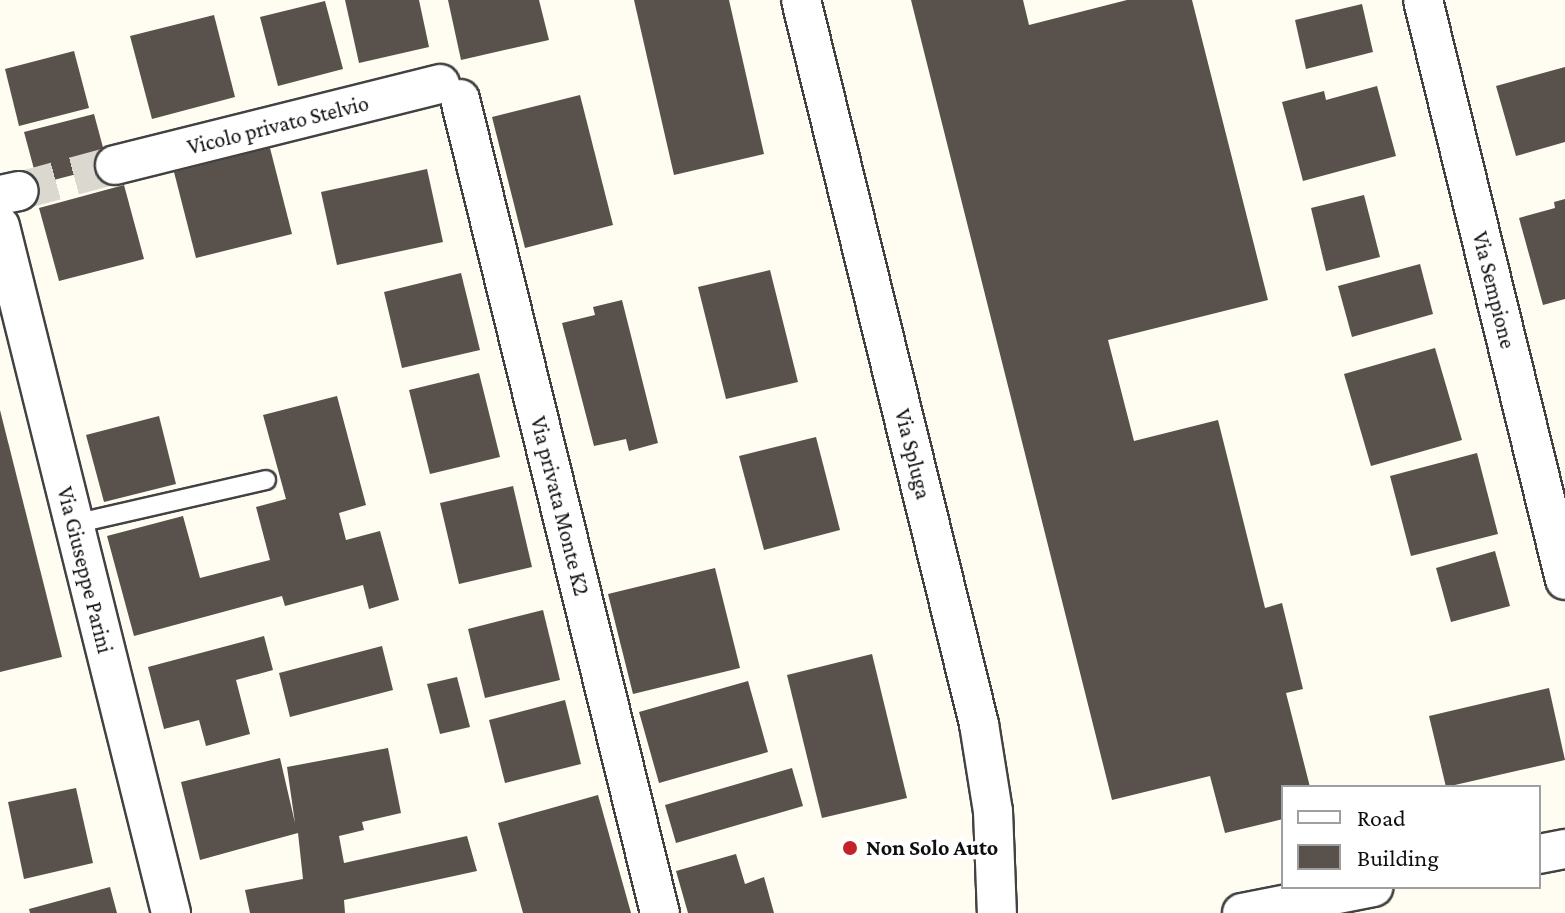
<!DOCTYPE html>
<style>
body{margin:0}
#map{position:relative;width:1565px;height:913px;overflow:hidden;background:#fffcf2;font-family:"Crimson Pro",serif}
div>[style]{position:absolute}
.building>*{inset:0;background:#59514b}
.minor-tunnel>*{height:38px;margin-top:-19px;transform-origin:0;background:repeating-linear-gradient(90deg,#dbd8d0 0 38px,transparent 0 57px)}
.roads{filter:drop-shadow(2px 0 #424242) drop-shadow(-2px 0 #424242) drop-shadow(0 2px #424242) drop-shadow(0 -2px #424242)}
.service>*{height:18px;margin:-9px;padding:0 9px;transform-origin:9px;border-radius:9px;background:#fff}
.minor>*{height:38px;margin:-19px;padding:0 19px;transform-origin:19px;border-radius:19px;background:#fff}
.dots>*{width:22px;height:22px;translate:-50% -50%;box-sizing:border-box;border:4px solid #fff;border-radius:50%}
span{translate:-50% -50%;white-space:nowrap;text-align:center;line-height:1.15;-webkit-text-stroke:8px #fff;paint-order:stroke}
.street-label{font-size:22px;color:#0f0f0f}
.poi-label{font-size:22px;color:#0f0f0f;font-weight:700}
.left{translate:0 -50%;text-align:left}
.legend{position:absolute;left:1281px;top:785px;width:260px;height:104px;box-sizing:border-box;background:#fff;border:2px solid #9f9f9f;margin:0;padding:10px 14px;list-style:none;font-size:24px;color:#0f0f0f}
.legend li{display:flex;align-items:center;gap:16px;height:40px}
.legend b{width:40px;border:2px solid #9f9f9f}
</style>
<div id="map">
<div class="building">
<div style="clip-path:polygon(345px 0,419px 0,429px 47px,359px 63px)"></div>
<div style="clip-path:polygon(448px 0,539px 0,549px 40px,461px 60px)"></div>
<div style="clip-path:polygon(634px 0,729px 0,764px 154px,674px 175px)"></div>
<div style="clip-path:polygon(911px 0,1023px 0,1029px 25px,1127px 0,1192px 0,1268px 300px,1108px 340px,1134px 441px,1218px 420px,1265px 608px,1282px 603px,1303px 689px,1286px 693px,1310px 787px,1283px 787px,1283px 819px,1225px 833px,1210px 776px,1112px 800px)"></div>
<div style="clip-path:polygon(325px 1px,343px 69px,278px 86px,260px 17px)"></div>
<div style="clip-path:polygon(1362px 4px,1373px 52px,1306px 69px,1295px 20px)"></div>
<div style="clip-path:polygon(214px 15px,235px 97px,152px 119px,130px 36px)"></div>
<div style="clip-path:polygon(74px 51px,89px 108px,19px 126px,5px 69px)"></div>
<div style="clip-path:polygon(1565px 67px,1565px 142px,1516px 156px,1496px 86px)"></div>
<div style="clip-path:polygon(1377px 86px,1396px 156px,1303px 181px,1282px 102px,1324px 91px,1326px 100px)"></div>
<div style="clip-path:polygon(580px 95px,613px 225px,525px 248px,492px 117px)"></div>
<div style="clip-path:polygon(94px 114px,108px 166px,38px 184px,24px 132px)"></div>
<div style="clip-path:polygon(270px 148px,292px 234px,196px 258px,174px 172px)"></div>
<div style="clip-path:polygon(427px 169px,443px 242px,337px 265px,321px 192px)"></div>
<div style="clip-path:polygon(124px 185px,144px 259px,59px 281px,39px 208px)"></div>
<div style="clip-path:polygon(1364px 195px,1380px 257px,1326px 271px,1311px 208px)"></div>
<div style="clip-path:polygon(1565px 199px,1565px 299px,1543px 305px,1519px 218px,1555px 208px,1554px 202px)"></div>
<div style="clip-path:polygon(1420px 264px,1433px 314px,1352px 337px,1338px 286px)"></div>
<div style="clip-path:polygon(770px 270px,798px 382px,726px 399px,698px 287px)"></div>
<div style="clip-path:polygon(461px 273px,480px 350px,402px 368px,384px 292px)"></div>
<div style="clip-path:polygon(622px 300px,658px 443px,629px 451px,626px 439px,594px 446px,562px 323px,595px 315px,593px 307px)"></div>
<div style="clip-path:polygon(1435px 348px,1462px 440px,1371px 466px,1344px 374px)"></div>
<div style="clip-path:polygon(479px 373px,500px 457px,430px 474px,409px 390px)"></div>
<div style="clip-path:polygon(337px 396px,366px 505px,339px 513px,346px 540px,380px 531px,399px 600px,369px 609px,363px 585px,285px 606px,282px 596px,134px 636px,107px 536px,183px 516px,200px 578px,270px 560px,256px 507px,286px 499px,263px 415px)"></div>
<div style="clip-path:polygon(0 410px,62px 657px,0 672px)"></div>
<div style="clip-path:polygon(159px 416px,176px 484px,104px 502px,86px 435px)"></div>
<div style="clip-path:polygon(816px 437px,840px 530px,764px 550px,739px 456px)"></div>
<div style="clip-path:polygon(1477px 453px,1498px 534px,1411px 556px,1390px 476px)"></div>
<div style="clip-path:polygon(513px 486px,532px 567px,459px 584px,440px 503px)"></div>
<div style="clip-path:polygon(1495px 551px,1510px 606px,1451px 622px,1436px 568px)"></div>
<div style="clip-path:polygon(715px 568px,740px 668px,633px 694px,608px 594px)"></div>
<div style="clip-path:polygon(543px 610px,560px 680px,485px 698px,468px 629px)"></div>
<div style="clip-path:polygon(264px 636px,273px 670px,236px 680px,250px 734px,206px 746px,199px 720px,164px 729px,148px 667px)"></div>
<div style="clip-path:polygon(382px 646px,393px 690px,290px 717px,279px 673px)"></div>
<div style="clip-path:polygon(872px 654px,907px 798px,822px 818px,787px 675px)"></div>
<div style="clip-path:polygon(457px 677px,470px 727px,440px 734px,427px 684px)"></div>
<div style="clip-path:polygon(748px 681px,768px 752px,659px 783px,639px 712px)"></div>
<div style="clip-path:polygon(1549px 688px,1565px 760px,1446px 787px,1429px 716px)"></div>
<div style="clip-path:polygon(565px 700px,581px 764px,505px 783px,489px 720px)"></div>
<div style="clip-path:polygon(388px 748px,401px 813px,362px 822px,364px 830px,339px 836px,344px 863px,467px 836px,477px 871px,344px 900px,345px 913px,250px 913px,245px 890px,303px 879px,298px 833px,200px 860px,181px 782px,280px 758px,295px 823px,287px 767px)"></div>
<div style="clip-path:polygon(792px 768px,803px 806px,676px 843px,665px 805px)"></div>
<div style="clip-path:polygon(76px 788px,93px 863px,24px 879px,8px 802px)"></div>
<div style="clip-path:polygon(598px 795px,631px 913px,523px 913px,498px 823px)"></div>
<div style="clip-path:polygon(736px 854px,745px 884px,764px 877px,774px 913px,688px 913px,676px 871px)"></div>
<div style="clip-path:polygon(110px 887px,117px 913px,30px 913px,29px 909px)"></div>
</div>
<div class="minor-tunnel">
<div style="left:19px;top:191px;width:99px;rotate:-15.2deg"></div>
</div>
<div class="roads">
<div class="service">
<div style="left:74px;top:524px;width:197px;rotate:-12.9deg"></div>
</div>
<div class="minor">
<div style="left:801px;top:0;width:746px;rotate:76.19deg"></div>
<div style="left:979px;top:724px;width:88px;rotate:80.9deg"></div>
<div style="left:993px;top:811px;width:102px;rotate:87.8deg"></div>
<div style="left:1423px;top:0;width:597px;rotate:76.24deg"></div>
<div style="left:460px;top:99px;width:838px;rotate:76.2deg"></div>
<div style="left:115px;top:165px;width:335px;rotate:-14deg"></div>
<div style="left:0;top:195px;width:19px;rotate:-12deg"></div>
<div style="left:0;top:226px;width:708px;rotate:76.02deg"></div>
<div style="left:1539px;top:854px;width:26px;rotate:-11deg"></div>
<div style="left:1242px;top:913px;width:134px;rotate:-11.2deg"></div>
</div>
</div>
<div class="dots">
<div style="left:850px;top:848px;background:#c4232b"></div>
</div>
<div class="street-label">
<span style="left:278px;top:125px;rotate:-14deg">Vicolo privato Stelvio</span>
<span style="left:1494px;top:290px;rotate:76deg">Via Sempione</span>
<span style="left:913px;top:454px;rotate:76deg">Via Spluga</span>
<span style="left:560px;top:506px;rotate:76deg">Via privata Monte K2</span>
<span style="left:85px;top:570px;rotate:76deg">Via Giuseppe Parini</span>
</div>
<div class="poi-label">
<span class="left" style="left:866px;top:848px">Non Solo Auto</span>
</div>
<ul class="legend">
<li><b style="height:10px;background:#fff"></b>Road</li>
<li><b style="height:22px;background:#59514b"></b>Building</li>
</ul>
</div>
